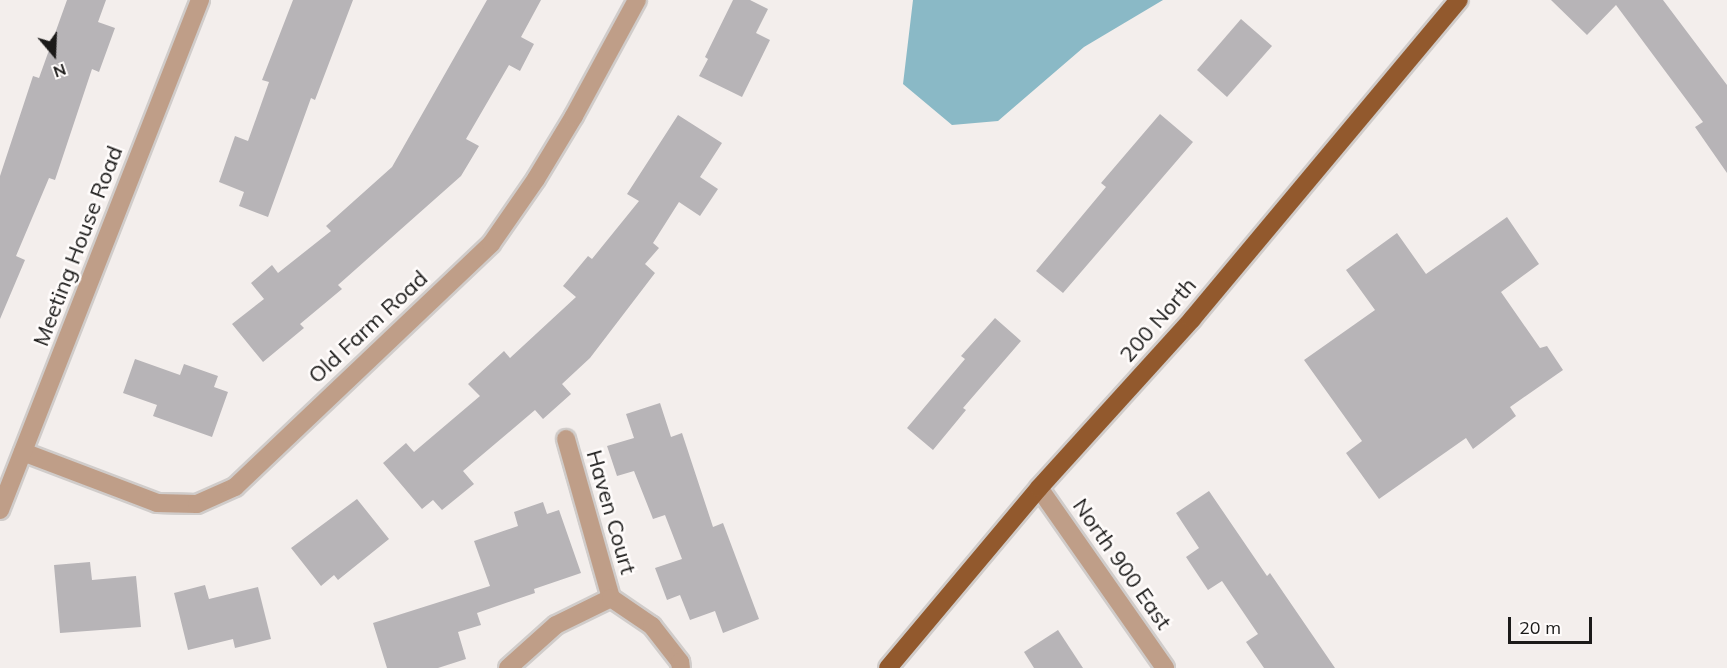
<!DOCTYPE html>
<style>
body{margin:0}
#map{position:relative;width:1727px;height:668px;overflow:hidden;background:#f3eeec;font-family:Mulish,sans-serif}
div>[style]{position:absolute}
.water>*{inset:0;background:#8ab9c6}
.building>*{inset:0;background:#b7b4b7}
.roads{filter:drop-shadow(2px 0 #d0ccca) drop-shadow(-2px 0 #d0ccca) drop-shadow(0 2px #d0ccca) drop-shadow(0 -2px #d0ccca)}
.minor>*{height:18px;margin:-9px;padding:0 9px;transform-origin:9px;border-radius:9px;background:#bf9e88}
.primary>*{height:18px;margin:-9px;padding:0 9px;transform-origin:9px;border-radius:9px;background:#92592d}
span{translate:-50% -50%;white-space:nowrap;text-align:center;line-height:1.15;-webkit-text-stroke:5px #fffcfb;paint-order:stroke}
.street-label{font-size:22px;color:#1b1a19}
.north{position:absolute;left:24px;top:24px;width:60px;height:60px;-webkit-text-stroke:4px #fffcfb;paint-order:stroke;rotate:161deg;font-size:16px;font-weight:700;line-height:24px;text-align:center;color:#1b1a19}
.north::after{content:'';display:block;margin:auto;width:21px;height:27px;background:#1b1a19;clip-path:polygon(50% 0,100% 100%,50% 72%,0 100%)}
.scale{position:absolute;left:1508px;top:617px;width:84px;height:27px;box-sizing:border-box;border:3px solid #1b1a19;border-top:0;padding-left:8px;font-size:18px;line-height:21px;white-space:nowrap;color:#1b1a19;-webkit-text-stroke:4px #fffcfb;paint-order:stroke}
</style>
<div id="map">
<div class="water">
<div style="clip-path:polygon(913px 0,1163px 0,1084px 47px,998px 121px,952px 125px,903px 84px)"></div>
</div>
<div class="building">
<div style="clip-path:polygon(67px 0,106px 0,98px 22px,115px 28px,99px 72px,92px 69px,55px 180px,49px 178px,16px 256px,25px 260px,0 319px,0 176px,33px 76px,39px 78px)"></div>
<div style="clip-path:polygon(293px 0,353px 0,315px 100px,311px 98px,268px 217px,239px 206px,244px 192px,219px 182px,235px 136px,248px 141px,269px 82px,262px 80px)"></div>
<div style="clip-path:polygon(487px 0,541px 0,521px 37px,534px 44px,520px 71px,509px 65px,466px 139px,479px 146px,461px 176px,338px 285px,342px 289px,300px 324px,304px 328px,263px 362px,232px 324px,264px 299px,251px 283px,272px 265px,278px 273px,331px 231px,326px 226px,392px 167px)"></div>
<div style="clip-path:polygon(733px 0,750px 0,768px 9px,756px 33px,770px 40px,742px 97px,699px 76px,708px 59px,705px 57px)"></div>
<div style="clip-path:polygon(1551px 0,1663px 0,1727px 85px,1727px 173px,1695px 127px,1703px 122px,1616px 5px,1587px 35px)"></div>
<div style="clip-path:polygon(1241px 19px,1272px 46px,1227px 97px,1197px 70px)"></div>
<div style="clip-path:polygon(1160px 114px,1193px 142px,1063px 293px,1036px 271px,1106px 187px,1101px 183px)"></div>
<div style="clip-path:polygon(678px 115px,722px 143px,700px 177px,718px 189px,700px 216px,679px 202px,653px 243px,659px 248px,645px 264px,655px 273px,590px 358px,562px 384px,571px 394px,543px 419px,535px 410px,463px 471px,474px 484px,442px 510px,433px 500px,422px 509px,383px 463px,406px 443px,414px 452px,480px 396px,468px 384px,504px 351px,510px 358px,576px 297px,563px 286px,588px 256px,592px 259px,639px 201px,627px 194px)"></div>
<div style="clip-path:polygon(1507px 217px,1539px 264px,1501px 292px,1540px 348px,1547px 346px,1563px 370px,1510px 407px,1516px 416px,1473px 449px,1466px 438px,1379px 499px,1346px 453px,1362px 441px,1304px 360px,1375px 310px,1346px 270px,1397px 233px,1426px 274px)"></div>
<div style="clip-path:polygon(995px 318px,1021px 341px,963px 408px,966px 410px,933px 450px,907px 428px,965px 359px,961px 356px)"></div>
<div style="clip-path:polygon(135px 359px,180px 375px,184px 364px,218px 376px,214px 387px,228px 392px,212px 437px,153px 416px,157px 405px,123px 393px)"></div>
<div style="clip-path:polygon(660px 403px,671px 437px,682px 433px,713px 527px,723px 523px,759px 619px,723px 633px,715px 611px,690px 620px,680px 595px,667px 600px,655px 568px,682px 559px,665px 515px,653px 519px,634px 471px,617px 476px,607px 446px,634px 438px,626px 414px)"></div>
<div style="clip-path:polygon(1209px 491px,1267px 576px,1270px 573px,1335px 668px,1264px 668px,1246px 642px,1258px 634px,1222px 581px,1208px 590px,1186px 557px,1199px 548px,1176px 513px)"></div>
<div style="clip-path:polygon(357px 499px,389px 539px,338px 580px,334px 575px,321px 586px,291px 548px)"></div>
<div style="clip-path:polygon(543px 502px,547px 514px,559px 510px,581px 573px,534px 589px,535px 593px,477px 613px,481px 625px,458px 632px,466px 659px,438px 668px,387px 668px,373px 623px,490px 586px,474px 541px,518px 526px,514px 512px)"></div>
<div style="clip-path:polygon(90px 562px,92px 580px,136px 576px,141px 627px,60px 633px,54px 565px)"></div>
<div style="clip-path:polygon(205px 585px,209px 599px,258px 587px,271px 639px,235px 648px,233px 639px,188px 650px,174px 593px)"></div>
<div style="clip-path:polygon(1058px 630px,1083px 668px,1034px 668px,1024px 652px)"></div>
</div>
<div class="roads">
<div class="minor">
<div style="left:566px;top:439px;width:165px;rotate:74.2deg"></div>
<div style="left:23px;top:452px;width:143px;rotate:20.8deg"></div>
<div style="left:157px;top:503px;width:40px;rotate:1.4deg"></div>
<div style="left:197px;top:504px;width:42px;rotate:-24.1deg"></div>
<div style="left:235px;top:487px;width:353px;rotate:-43.5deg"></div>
<div style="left:491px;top:244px;width:79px;rotate:-55.3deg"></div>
<div style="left:536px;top:179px;width:74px;rotate:-58.9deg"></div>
<div style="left:574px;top:116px;width:132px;rotate:-61.5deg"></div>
<div style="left:1039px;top:488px;width:220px;rotate:55deg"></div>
<div style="left:0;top:510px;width:548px;rotate:-68.59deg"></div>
<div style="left:508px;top:668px;width:64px;rotate:-41.9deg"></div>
<div style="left:556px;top:625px;width:61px;rotate:-26.1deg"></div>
<div style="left:611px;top:598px;width:50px;rotate:34.3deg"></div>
<div style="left:652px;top:626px;width:46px;rotate:52.1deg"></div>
<div style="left:680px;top:662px;width:6px;rotate:81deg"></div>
</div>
<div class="primary">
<div style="left:888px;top:668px;width:235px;rotate:-50deg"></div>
<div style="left:1039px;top:488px;width:228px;rotate:-47.8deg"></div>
<div style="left:1192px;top:319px;width:416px;rotate:-50.1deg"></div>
</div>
</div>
<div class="street-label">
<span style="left:78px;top:246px;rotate:-69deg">Meeting House Road</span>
<span style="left:1158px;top:320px;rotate:-49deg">200 North</span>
<span style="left:368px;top:327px;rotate:-43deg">Old Farm Road</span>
<span style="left:611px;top:512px;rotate:74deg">Haven Court</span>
<span style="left:1122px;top:564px;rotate:55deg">North 900 East</span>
</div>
<div class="north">N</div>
<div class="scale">20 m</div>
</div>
